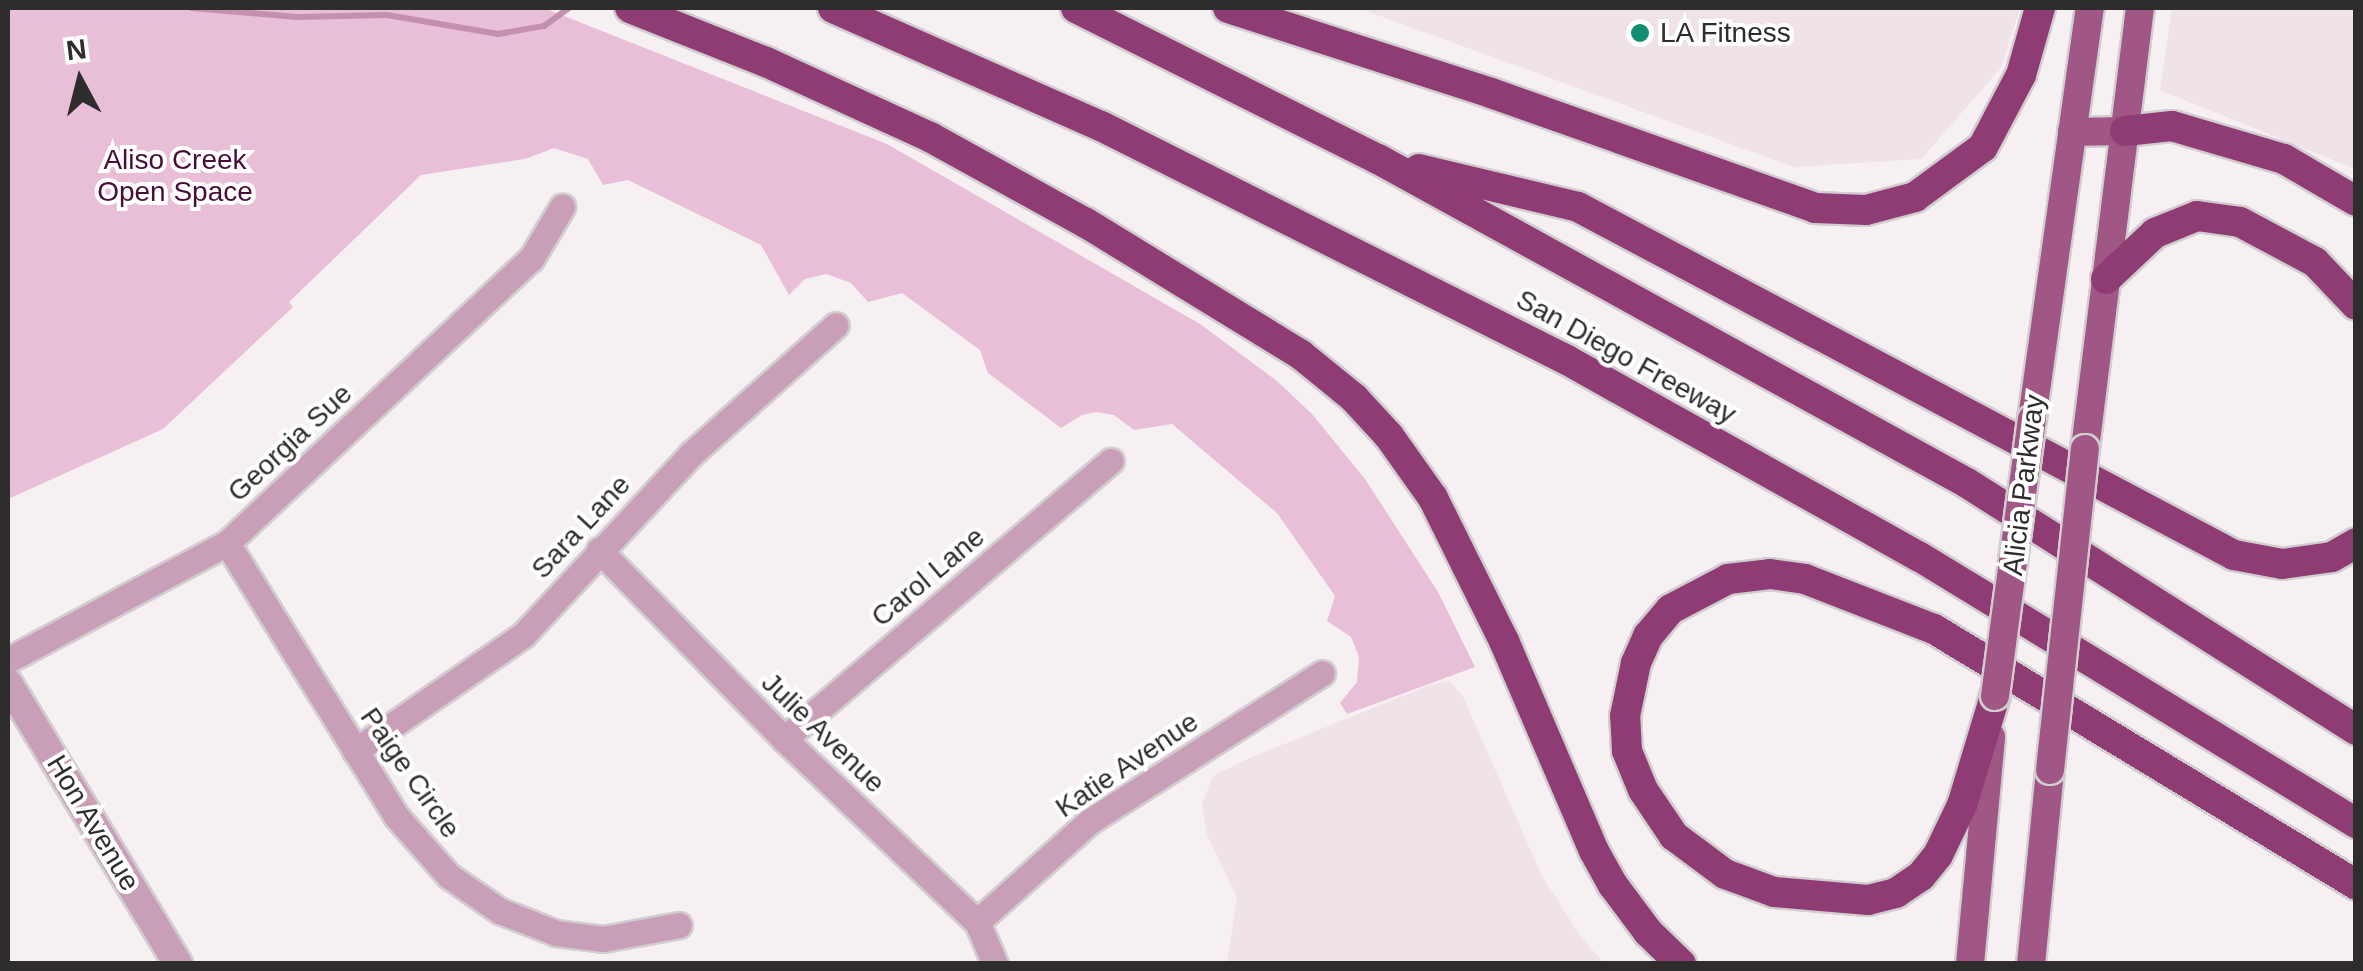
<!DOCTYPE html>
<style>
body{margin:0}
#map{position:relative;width:2363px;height:971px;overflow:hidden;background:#f6f0f3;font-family:Arial,sans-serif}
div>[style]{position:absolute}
.built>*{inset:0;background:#efe2e9}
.green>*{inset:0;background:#e8bfd7}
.stream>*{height:6px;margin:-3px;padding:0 3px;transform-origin:3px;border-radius:3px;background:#c391af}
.roads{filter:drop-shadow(2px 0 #d2cdd0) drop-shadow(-2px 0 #d2cdd0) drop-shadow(0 2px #d2cdd0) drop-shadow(0 -2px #d2cdd0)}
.minor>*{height:25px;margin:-12.5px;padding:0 12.5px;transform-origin:12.5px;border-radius:12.5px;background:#c99fb7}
.tertiary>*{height:28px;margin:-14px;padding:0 14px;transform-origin:14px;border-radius:14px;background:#c99fb7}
.primary>*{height:28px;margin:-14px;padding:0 14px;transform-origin:14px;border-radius:14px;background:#a05786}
.motorway>*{height:30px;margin:-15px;padding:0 15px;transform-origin:15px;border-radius:15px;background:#903c74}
.bridges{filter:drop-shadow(2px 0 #d2cdd0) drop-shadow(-2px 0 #d2cdd0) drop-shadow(0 2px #d2cdd0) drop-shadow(0 -2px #d2cdd0)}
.primary-bridge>*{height:28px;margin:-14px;padding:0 14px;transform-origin:14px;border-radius:14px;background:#a05786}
.dots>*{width:28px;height:28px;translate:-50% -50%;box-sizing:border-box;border:5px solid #fff;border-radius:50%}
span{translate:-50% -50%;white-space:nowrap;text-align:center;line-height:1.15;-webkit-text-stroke:8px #fff;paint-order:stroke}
.poi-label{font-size:28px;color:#2f2c2e}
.left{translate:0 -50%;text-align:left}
.park-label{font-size:28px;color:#490d38}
.street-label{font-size:28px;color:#2f2c2e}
.frame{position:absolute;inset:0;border:10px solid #2f2c2e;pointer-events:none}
.north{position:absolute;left:30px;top:30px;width:100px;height:100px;-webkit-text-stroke:8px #fff;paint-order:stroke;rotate:353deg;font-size:28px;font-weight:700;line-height:40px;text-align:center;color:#2f2c2e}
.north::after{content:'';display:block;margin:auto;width:35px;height:45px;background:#2f2c2e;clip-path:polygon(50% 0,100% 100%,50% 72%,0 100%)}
</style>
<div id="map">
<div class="built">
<div style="clip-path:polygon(1358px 8px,2020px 8px,2001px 68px,1921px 159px,1794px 167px)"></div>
<div style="clip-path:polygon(2172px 8px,2355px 8px,2355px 169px,2160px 90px)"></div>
<div style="clip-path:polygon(1450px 681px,1463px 697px,1542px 876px,1581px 937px,1604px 963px,1227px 963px,1237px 897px,1207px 835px,1202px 804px,1213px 776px,1252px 757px,1430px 685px)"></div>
</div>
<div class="green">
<div style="clip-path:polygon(8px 8px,544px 8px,887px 144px,1200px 324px,1277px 381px,1312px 414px,1365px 479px,1438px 592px,1475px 667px,1347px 714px,1340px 703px,1357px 682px,1359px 657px,1351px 637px,1327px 621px,1335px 596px,1277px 513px,1172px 424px,1134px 430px,1114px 415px,1096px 412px,1082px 415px,1061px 428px,988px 373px,980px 350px,902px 293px,868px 302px,851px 283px,826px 274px,805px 279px,789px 295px,761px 245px,628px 180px,603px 185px,588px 159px,554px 148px,525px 159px,421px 175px,289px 302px,293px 307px,163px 429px,8px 499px)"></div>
</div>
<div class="stream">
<div style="left:192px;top:8px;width:105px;rotate:4.9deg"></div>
<div style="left:297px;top:17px;width:90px;rotate:-1.3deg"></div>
<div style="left:387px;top:15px;width:113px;rotate:9.7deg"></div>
<div style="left:498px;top:34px;width:47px;rotate:-9.9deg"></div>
<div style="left:544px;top:26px;width:31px;rotate:-36deg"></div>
</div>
<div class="roads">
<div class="minor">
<div style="left:227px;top:543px;width:321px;rotate:58.2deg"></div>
<div style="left:396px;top:816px;width:80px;rotate:48.5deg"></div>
<div style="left:449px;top:876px;width:62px;rotate:34.5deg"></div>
<div style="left:500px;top:911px;width:60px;rotate:21.4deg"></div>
<div style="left:556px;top:933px;width:47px;rotate:7.3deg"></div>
<div style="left:603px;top:939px;width:77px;rotate:-10.4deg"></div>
<div style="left:599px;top:550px;width:264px;rotate:45.6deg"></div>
<div style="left:784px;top:739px;width:266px;rotate:43.5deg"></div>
<div style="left:977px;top:922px;width:46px;rotate:66.8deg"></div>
<div style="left:8px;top:660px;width:248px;rotate:-28.1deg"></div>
<div style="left:227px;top:543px;width:416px;rotate:-43.1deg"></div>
<div style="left:531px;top:259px;width:61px;rotate:-59.2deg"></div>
<div style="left:784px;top:739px;width:429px;rotate:-40.4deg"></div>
<div style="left:355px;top:751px;width:204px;rotate:-34.6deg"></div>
<div style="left:523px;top:635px;width:246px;rotate:-47.1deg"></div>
<div style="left:690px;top:455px;width:195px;rotate:-41.7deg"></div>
<div style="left:977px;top:922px;width:152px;rotate:-41.8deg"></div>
<div style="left:1090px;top:821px;width:275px;rotate:-32.5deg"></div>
</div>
<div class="tertiary">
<div style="left:8px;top:683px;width:328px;rotate:58.8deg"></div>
</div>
<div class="primary">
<div style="left:2072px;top:132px;width:53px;rotate:-1.1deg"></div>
<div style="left:2032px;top:419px;width:415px;rotate:-82deg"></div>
<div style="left:2085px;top:449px;width:444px;rotate:-82.9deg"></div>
<div style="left:1970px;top:964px;width:228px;rotate:-84.7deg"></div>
<div style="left:2031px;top:964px;width:195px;rotate:-84.4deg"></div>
</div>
<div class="motorway">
<div style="left:630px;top:8px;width:146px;rotate:21.7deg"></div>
<div style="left:766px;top:62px;width:180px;rotate:24.6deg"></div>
<div style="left:930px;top:137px;width:178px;rotate:28.9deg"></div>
<div style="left:1086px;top:223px;width:251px;rotate:31.5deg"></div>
<div style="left:1300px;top:354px;width:70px;rotate:39.2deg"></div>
<div style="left:1354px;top:398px;width:52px;rotate:47.4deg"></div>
<div style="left:1389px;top:436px;width:76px;rotate:54.6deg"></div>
<div style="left:1433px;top:498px;width:160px;rotate:63.6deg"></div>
<div style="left:1504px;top:641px;width:228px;rotate:66.8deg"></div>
<div style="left:1594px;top:851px;width:39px;rotate:61deg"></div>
<div style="left:1613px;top:885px;width:59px;rotate:53.3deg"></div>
<div style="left:1648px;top:932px;width:46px;rotate:44.1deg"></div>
<div style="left:833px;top:8px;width:293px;rotate:23.8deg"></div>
<div style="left:1101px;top:126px;width:521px;rotate:26.66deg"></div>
<div style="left:1567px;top:360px;width:404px;rotate:29.2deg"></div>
<div style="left:1920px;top:557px;width:511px;rotate:31.39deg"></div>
<div style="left:1076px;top:8px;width:338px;rotate:26.6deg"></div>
<div style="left:1378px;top:159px;width:672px;rotate:28.81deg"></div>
<div style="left:1967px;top:483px;width:461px;rotate:32.4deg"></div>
<div style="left:1228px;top:8px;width:276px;rotate:17.9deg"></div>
<div style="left:1491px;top:93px;width:344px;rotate:19.5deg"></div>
<div style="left:1815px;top:208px;width:51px;rotate:2.2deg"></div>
<div style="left:1866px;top:210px;width:51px;rotate:-14.9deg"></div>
<div style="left:1915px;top:197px;width:84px;rotate:-36.3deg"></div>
<div style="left:1983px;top:147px;width:81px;rotate:-62.2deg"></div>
<div style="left:2021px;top:75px;width:70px;rotate:-74.2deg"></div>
<div style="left:2125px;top:131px;width:47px;rotate:-6.1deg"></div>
<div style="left:2172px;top:126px;width:117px;rotate:16.4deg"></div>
<div style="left:2284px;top:159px;width:83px;rotate:30.3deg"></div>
<div style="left:1419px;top:169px;width:163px;rotate:13.4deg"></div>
<div style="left:1578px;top:207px;width:743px;rotate:27.95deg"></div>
<div style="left:2234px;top:555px;width:49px;rotate:10.6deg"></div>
<div style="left:2282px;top:564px;width:50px;rotate:-8deg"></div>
<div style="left:2332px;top:557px;width:28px;rotate:-30deg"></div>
<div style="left:2106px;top:279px;width:67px;rotate:-43.2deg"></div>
<div style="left:2155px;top:233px;width:45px;rotate:-22deg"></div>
<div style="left:2197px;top:216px;width:43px;rotate:7.9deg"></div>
<div style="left:2240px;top:222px;width:85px;rotate:28.1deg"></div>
<div style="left:2315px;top:262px;width:59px;rotate:46.4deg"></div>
<div style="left:1995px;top:696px;width:114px;rotate:106.8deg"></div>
<div style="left:1962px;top:805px;width:55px;rotate:115.6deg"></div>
<div style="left:1938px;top:855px;width:27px;rotate:129deg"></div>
<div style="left:1921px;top:876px;width:30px;rotate:146deg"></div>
<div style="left:1896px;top:893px;width:29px;rotate:166deg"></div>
<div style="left:1868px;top:900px;width:94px;rotate:-175.1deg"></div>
<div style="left:1774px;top:892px;width:52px;rotate:-159.8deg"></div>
<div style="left:1725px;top:874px;width:64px;rotate:-143.3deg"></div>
<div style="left:1674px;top:836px;width:55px;rotate:-124deg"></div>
<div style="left:1643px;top:790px;width:42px;rotate:-112.3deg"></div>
<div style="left:1627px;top:751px;width:35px;rotate:-93deg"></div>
<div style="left:1625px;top:716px;width:54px;rotate:-78.3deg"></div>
<div style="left:1636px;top:663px;width:30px;rotate:-66deg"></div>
<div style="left:1648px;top:636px;width:35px;rotate:-50deg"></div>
<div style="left:1671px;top:609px;width:64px;rotate:-27.8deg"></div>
<div style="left:1728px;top:579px;width:42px;rotate:-6.8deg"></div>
<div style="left:1770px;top:574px;width:35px;rotate:8deg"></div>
<div style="left:1805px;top:579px;width:138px;rotate:21.2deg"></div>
<div style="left:1934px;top:629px;width:494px;rotate:31.2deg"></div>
</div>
</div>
<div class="bridges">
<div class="primary-bridge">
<div style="left:1995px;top:696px;width:279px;rotate:-82.4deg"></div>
<div style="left:2050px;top:770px;width:323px;rotate:-83.8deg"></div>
</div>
</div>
<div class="dots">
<div style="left:1640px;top:33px;background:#148e71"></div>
</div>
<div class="poi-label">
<span class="left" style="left:1660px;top:33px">LA Fitness</span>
</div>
<div class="park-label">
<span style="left:175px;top:176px">Aliso Creek<br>Open Space</span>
</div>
<div class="street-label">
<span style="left:1626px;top:357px;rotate:29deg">San Diego Freeway</span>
<span style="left:290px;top:443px;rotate:-43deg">Georgia Sue</span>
<span style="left:2024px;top:485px;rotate:-83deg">Alicia Parkway</span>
<span style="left:581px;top:527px;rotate:-47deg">Sara Lane</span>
<span style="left:928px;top:577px;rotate:-40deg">Carol Lane</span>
<span style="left:823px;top:733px;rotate:44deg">Julie Avenue</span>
<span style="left:1127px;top:765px;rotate:-34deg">Katie Avenue</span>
<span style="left:410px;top:773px;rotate:55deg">Paige Circle</span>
<span style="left:93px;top:823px;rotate:59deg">Hon Avenue</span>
</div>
<div class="frame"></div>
<div class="north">N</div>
</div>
